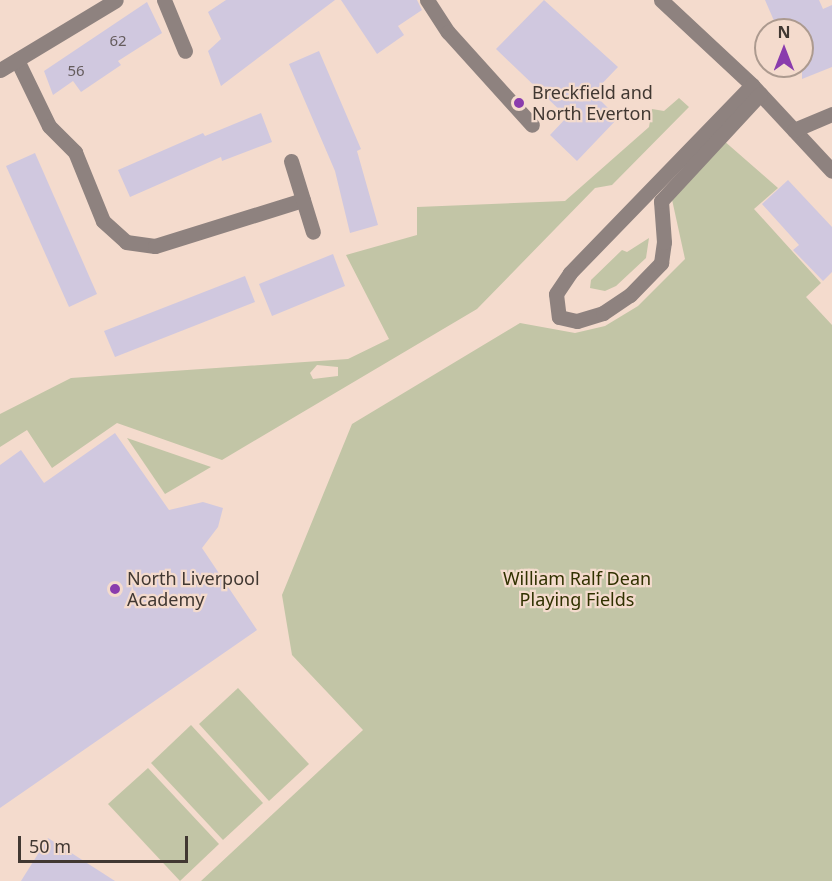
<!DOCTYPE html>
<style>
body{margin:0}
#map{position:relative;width:832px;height:881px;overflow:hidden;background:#f4dbcd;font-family:"Noto Sans",sans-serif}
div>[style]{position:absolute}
.green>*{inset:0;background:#c2c5a6}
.building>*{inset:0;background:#d0c8df}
.minor>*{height:15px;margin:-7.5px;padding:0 7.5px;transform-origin:7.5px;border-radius:7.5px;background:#8e827f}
.dots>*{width:16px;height:16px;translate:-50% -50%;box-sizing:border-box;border:3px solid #f4dbcd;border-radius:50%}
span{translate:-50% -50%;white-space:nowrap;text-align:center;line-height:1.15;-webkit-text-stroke:4.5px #f4dbcd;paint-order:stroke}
.number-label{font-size:15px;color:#655c5d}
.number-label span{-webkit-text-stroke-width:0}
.poi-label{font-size:18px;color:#413832}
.left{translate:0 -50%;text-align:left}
.park-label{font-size:18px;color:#303100}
.north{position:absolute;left:754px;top:18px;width:60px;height:60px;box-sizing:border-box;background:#f4dbcd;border:2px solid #ac9a8f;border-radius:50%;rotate:0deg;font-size:16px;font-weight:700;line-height:24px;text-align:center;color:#413832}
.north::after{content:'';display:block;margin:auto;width:21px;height:27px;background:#8a3cad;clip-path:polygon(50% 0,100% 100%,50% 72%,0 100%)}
.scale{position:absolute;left:18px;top:836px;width:170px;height:27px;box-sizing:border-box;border:3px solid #413832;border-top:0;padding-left:8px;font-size:18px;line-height:21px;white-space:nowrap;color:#413832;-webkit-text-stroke:4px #f4dbcd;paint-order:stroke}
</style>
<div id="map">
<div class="green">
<div style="clip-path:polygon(evenodd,679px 98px,689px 107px,612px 185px,595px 188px,477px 309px,222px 460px,117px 423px,52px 468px,27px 430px,0 447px,0 414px,71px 378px,348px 359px,389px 339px,346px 255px,417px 235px,417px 207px,565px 201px,649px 127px,652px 109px,664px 111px,679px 98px,317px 365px,338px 367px,338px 376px,313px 379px,310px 373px,317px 365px)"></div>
<div style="clip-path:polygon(723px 140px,778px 188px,754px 209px,821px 283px,806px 297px,832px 325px,832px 881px,201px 881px,363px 730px,292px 655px,282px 595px,352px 424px,520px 323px,575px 333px,605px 326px,638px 306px,685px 259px,671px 195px)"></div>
<div style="clip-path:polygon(649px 238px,646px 258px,616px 286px,605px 291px,590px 288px,591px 280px,622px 250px,627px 252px)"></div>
<div style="clip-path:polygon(127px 438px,211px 467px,165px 494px)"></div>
<div style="clip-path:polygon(238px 688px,309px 764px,269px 801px,199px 724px)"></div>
<div style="clip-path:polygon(191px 725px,263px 803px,223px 840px,151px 763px)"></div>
<div style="clip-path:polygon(148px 768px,219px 844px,180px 881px,108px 804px)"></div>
</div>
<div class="building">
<div style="clip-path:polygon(226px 0,335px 0,221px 86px,208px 51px,221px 39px,208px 12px)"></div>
<div style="clip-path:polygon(341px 0,417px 0,422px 10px,398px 26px,404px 35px,377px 54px)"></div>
<div style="clip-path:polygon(544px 0,618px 67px,593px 93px,618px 118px,577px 161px,550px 135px,567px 117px,496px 49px)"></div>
<div style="clip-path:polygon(765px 0,819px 0,823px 9px,832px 5px,832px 67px,802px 79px,802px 30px,778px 30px)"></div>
<div style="clip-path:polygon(147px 2px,162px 33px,118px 61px,121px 65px,81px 92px,73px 81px,53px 95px,44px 71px)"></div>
<div style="clip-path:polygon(319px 51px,361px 149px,357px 151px,378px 225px,350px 233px,335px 171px,289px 64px)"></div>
<div style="clip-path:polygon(261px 113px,272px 142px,222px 161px,221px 157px,130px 197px,118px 170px,203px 133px,205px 136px)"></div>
<div style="clip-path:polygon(35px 153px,97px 294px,69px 307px,6px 166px)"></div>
<div style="clip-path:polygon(788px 180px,832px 227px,832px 272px,823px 281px,793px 250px,799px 245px,762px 204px)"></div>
<div style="clip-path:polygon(333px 254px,345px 286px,272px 316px,259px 284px)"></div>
<div style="clip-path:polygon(245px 276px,255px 302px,115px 357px,104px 331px)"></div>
<div style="clip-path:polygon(115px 433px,169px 510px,203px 502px,223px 508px,218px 527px,202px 548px,257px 630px,0 808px,0 465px,21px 450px,44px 483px)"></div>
<div style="clip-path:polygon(48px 838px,115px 881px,21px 881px)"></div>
</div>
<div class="minor">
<div style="left:164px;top:0;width:55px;rotate:67.6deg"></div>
<div style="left:427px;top:0;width:38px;rotate:57deg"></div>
<div style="left:448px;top:32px;width:125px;rotate:47.9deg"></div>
<div style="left:661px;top:0;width:125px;rotate:43deg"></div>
<div style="left:752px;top:85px;width:117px;rotate:47.1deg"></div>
<div style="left:17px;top:60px;width:73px;rotate:64.1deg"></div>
<div style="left:49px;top:126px;width:37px;rotate:45deg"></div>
<div style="left:75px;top:152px;width:74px;rotate:67.9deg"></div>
<div style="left:103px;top:221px;width:31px;rotate:42deg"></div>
<div style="left:126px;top:242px;width:29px;rotate:8deg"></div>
<div style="left:155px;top:246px;width:155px;rotate:-17.3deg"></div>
<div style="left:0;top:70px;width:135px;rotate:-31.1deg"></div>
<div style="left:752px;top:85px;width:262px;rotate:134.1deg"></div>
<div style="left:570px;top:273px;width:25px;rotate:124deg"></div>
<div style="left:556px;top:294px;width:23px;rotate:83deg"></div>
<div style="left:559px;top:317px;width:18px;rotate:13deg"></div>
<div style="left:577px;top:321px;width:27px;rotate:-17deg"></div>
<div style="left:603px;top:313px;width:32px;rotate:-34deg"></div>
<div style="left:630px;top:295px;width:45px;rotate:-45.9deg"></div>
<div style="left:661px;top:263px;width:21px;rotate:-82deg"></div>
<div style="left:664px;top:242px;width:41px;rotate:-94.2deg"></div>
<div style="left:661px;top:201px;width:146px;rotate:-47.2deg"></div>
<div style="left:794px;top:130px;width:41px;rotate:-22.8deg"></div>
<div style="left:291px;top:161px;width:74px;rotate:72.8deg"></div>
</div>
<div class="dots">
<div style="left:519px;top:103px;background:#8a3cad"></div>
<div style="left:115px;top:589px;background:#8a3cad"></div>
</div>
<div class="number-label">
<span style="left:118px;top:41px">62</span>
<span style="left:76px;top:71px">56</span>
</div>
<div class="poi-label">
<span class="left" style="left:532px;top:103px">Breckfield and<br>North Everton</span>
<span class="left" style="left:127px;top:589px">North Liverpool<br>Academy</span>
</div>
<div class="park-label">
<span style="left:577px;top:589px">William Ralf Dean<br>Playing Fields</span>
</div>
<div class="north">N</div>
<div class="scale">50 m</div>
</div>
